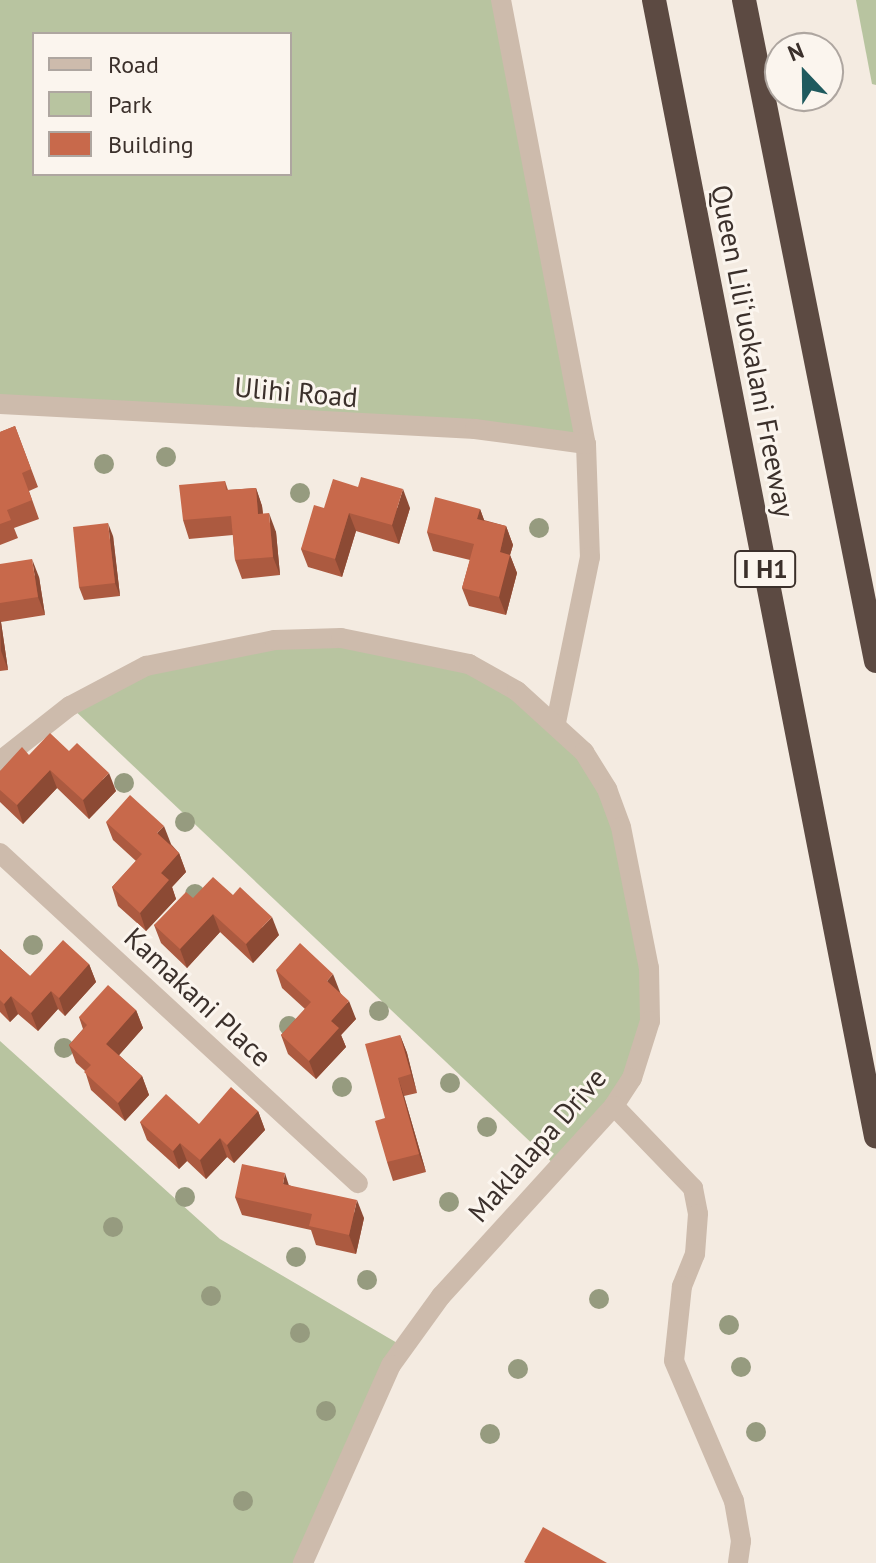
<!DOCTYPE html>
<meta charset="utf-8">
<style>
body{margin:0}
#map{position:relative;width:876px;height:1563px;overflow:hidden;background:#f4ebe1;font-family:"PT Sans",sans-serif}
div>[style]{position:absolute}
.green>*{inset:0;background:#b8c4a0}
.minor>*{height:20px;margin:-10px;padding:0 10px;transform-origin:10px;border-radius:10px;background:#cdbbac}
.highway>*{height:24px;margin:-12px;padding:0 12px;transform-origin:12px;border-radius:12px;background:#5c4a42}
.trees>*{width:20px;height:20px;margin:-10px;border-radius:50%;background:#969b7f}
.wall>*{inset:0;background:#ac5a40}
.shaded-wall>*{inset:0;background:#8c4a34}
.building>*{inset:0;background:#c8694b}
span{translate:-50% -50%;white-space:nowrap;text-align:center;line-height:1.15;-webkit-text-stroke:6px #fbf5ee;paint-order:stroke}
.shield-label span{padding:2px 6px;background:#fbf5ee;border:2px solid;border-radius:6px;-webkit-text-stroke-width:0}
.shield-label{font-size:26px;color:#3b302b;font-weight:700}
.street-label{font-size:28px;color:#3b302b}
.legend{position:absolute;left:32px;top:32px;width:260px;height:144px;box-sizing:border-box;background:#fbf5ee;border:2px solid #aea6a0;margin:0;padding:10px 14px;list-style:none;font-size:24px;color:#3b302b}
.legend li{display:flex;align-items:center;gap:16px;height:40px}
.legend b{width:40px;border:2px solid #aea6a0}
.north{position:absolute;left:764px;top:32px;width:80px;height:80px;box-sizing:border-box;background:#fbf5ee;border:2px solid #aea6a0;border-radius:50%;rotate:338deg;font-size:22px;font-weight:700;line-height:32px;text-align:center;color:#3b302b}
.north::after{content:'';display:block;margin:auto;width:28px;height:36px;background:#1f5a5e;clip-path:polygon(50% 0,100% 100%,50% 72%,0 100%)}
</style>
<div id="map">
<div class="green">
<div style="clip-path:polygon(evenodd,0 0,501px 0,586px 444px,0 404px,0 0,34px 34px,290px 34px,290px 174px,34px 174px,34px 34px)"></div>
<div style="clip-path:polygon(856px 0,876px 0,876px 85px,872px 84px)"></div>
<div style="clip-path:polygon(275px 640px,406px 648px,517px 691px,607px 789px,644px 931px,641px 1052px,559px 1169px,70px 706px,107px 683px)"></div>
<div style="clip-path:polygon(0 1041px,220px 1239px,404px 1347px,303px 1563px,0 1563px)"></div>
</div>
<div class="minor">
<div style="left:501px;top:0;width:452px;rotate:79.2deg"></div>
<div style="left:586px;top:444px;width:113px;rotate:88deg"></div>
<div style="left:590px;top:557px;width:168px;rotate:101.6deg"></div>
<div style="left:0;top:404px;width:476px;rotate:3deg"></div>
<div style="left:475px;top:429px;width:112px;rotate:7.7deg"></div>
<div style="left:0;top:761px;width:89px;rotate:-38.2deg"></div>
<div style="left:70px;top:706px;width:86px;rotate:-27.8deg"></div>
<div style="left:146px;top:666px;width:132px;rotate:-11.4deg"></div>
<div style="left:275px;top:640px;width:66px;rotate:-1.7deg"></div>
<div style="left:341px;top:638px;width:131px;rotate:11.5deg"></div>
<div style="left:469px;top:664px;width:55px;rotate:29.4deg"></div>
<div style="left:517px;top:691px;width:91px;rotate:42.3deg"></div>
<div style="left:584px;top:752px;width:44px;rotate:58.1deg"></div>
<div style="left:607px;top:789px;width:40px;rotate:69.8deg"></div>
<div style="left:621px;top:827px;width:144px;rotate:78.8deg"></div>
<div style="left:649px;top:968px;width:53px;rotate:88.9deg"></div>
<div style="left:650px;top:1021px;width:60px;rotate:107.5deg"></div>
<div style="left:632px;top:1078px;width:33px;rotate:123deg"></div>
<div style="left:614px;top:1106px;width:257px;rotate:132.3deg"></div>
<div style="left:441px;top:1296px;width:85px;rotate:125.9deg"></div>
<div style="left:391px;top:1365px;width:217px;rotate:114deg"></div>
<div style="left:0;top:853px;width:487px;rotate:42.7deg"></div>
<div style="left:614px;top:1106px;width:114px;rotate:46.1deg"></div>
<div style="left:693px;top:1188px;width:26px;rotate:79deg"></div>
<div style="left:698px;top:1214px;width:40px;rotate:94.3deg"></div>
<div style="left:695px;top:1254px;width:35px;rotate:112deg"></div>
<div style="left:682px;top:1286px;width:75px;rotate:96.1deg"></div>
<div style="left:674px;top:1361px;width:152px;rotate:66.8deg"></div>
<div style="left:734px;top:1501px;width:41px;rotate:80.1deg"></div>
<div style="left:741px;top:1541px;width:22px;rotate:98deg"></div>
</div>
<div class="highway">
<div style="left:654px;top:0;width:1158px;rotate:78.95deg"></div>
<div style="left:744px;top:0;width:674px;rotate:78.71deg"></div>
</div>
<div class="trees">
<div style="left:166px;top:457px"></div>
<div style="left:104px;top:464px"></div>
<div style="left:300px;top:493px"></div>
<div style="left:539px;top:528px"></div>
<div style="left:124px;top:783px"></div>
<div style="left:185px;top:822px"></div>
<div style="left:195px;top:894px"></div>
<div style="left:33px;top:945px"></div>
<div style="left:379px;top:1011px"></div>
<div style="left:289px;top:1026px"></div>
<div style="left:64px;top:1048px"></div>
<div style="left:450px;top:1083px"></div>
<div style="left:342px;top:1087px"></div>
<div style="left:487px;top:1127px"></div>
<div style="left:185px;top:1197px"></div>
<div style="left:449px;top:1202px"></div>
<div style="left:113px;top:1227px"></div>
<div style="left:296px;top:1257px"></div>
<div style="left:367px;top:1280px"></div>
<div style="left:211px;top:1296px"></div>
<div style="left:599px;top:1299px"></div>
<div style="left:729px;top:1325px"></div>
<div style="left:300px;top:1333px"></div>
<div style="left:741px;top:1367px"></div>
<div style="left:518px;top:1369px"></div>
<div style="left:326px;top:1411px"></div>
<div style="left:756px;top:1432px"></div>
<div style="left:490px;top:1434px"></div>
<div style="left:243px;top:1501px"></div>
</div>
<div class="wall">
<div style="clip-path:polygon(15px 426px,38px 487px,29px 491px,39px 519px,14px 528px,18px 538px,0 545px,0 432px)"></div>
<div style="clip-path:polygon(225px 481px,228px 490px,256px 488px,262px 506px,263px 514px,276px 532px,280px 575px,242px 579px,235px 560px,233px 535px,189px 539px,183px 520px)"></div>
<div style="clip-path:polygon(324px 508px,410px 508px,399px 544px,356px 531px,342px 577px,308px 567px,301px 549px)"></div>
<div style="clip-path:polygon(480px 509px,484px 520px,506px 526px,513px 545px,510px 555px,517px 573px,506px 615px,469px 606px,462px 588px,470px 560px,433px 551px,427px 532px)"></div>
<div style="clip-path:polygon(113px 536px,120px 596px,84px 600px,79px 587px)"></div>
<div style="clip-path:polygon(0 564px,39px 577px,45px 615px,1px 622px,8px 670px,0 671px)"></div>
<div style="clip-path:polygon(69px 751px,116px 791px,89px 819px,57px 788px,23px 824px,0 802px,0 771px,29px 755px)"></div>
<div style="clip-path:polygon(106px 822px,171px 844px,179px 853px,186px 872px,172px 887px,176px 899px,146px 931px,118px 906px,112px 887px,136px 861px,113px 840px)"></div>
<div style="clip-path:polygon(193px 898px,279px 935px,253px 963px,220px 932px,187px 968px,161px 943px,154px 925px)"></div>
<div style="clip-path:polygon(0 949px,30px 976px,89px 964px,96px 982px,65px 1016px,58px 1009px,38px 1031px,18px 1014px,10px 1022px,0 1012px)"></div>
<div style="clip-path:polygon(276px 970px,340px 992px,356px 1019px,341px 1035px,346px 1047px,316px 1079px,288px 1054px,281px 1035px,305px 1009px,282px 988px)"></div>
<div style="clip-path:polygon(136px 1010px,143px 1028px,119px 1055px,142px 1076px,149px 1095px,125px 1121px,91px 1090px,85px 1071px,76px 1063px,69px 1045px,83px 1029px,79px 1017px)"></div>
<div style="clip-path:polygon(400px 1035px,407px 1053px,417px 1093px,404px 1096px,426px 1172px,393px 1181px,387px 1162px,385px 1118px)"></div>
<div style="clip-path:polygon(258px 1111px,265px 1130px,234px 1163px,227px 1157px,206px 1179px,187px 1161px,179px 1169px,147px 1140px,140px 1122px,199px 1124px)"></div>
<div style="clip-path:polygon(289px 1185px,364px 1218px,356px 1254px,316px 1245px,311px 1230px,242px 1215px,235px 1197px)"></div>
</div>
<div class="shaded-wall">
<div style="clip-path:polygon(256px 488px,262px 506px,265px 533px,258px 514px)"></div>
<div style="clip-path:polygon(403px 489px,410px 508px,399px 544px,392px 525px)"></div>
<div style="clip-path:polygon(480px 509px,487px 528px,477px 519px)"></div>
<div style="clip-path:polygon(269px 513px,276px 532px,280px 575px,273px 557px)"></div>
<div style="clip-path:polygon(349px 513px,356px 531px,342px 577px,335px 559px)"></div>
<div style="clip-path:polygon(108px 523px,113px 536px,120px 596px,115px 583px)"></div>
<div style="clip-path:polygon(506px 526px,513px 545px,510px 555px,517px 573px,506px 615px,499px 597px,500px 552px)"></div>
<div style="clip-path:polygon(32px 559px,39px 577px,45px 615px,38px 597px)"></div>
<div style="clip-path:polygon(0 620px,1px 622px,8px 670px,1px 651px)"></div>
<div style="clip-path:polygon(50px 770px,57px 788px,23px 824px,17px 805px)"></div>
<div style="clip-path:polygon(109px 773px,116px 791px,89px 819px,83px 800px)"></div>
<div style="clip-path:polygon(164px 826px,171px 844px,164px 852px,157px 833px)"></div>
<div style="clip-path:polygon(179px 853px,186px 872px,172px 887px,176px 899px,146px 931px,140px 913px,161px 873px)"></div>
<div style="clip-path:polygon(213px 914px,220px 932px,187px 968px,180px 949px)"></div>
<div style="clip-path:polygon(272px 917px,279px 935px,253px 963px,246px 944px)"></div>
<div style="clip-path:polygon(89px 964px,96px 982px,65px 1016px,59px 998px)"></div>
<div style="clip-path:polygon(333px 974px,340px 992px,334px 999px,327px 981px)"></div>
<div style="clip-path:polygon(51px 991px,58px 1009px,38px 1031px,31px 1013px)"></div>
<div style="clip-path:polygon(11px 996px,18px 1014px,10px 1022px,4px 1004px)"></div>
<div style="clip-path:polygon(349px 1001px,356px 1019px,341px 1035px,346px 1047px,316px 1079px,309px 1061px,331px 1021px)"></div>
<div style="clip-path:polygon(136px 1010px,143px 1028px,113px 1062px,106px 1044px)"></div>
<div style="clip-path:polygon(400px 1035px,407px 1053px,417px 1093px,411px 1074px)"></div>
<div style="clip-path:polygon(142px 1076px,149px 1095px,125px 1121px,118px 1103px)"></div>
<div style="clip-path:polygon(398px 1078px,404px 1096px,426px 1172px,419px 1154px)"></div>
<div style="clip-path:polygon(258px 1111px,265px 1130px,234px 1163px,227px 1145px)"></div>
<div style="clip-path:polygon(220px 1138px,227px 1157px,206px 1179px,200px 1160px)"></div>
<div style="clip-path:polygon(180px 1143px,187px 1161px,179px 1169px,173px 1151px)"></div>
<div style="clip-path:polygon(285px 1173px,291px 1192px,283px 1184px)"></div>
<div style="clip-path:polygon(357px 1200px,364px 1218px,356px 1254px,349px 1235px)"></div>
</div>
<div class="building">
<div style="clip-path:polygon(15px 426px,31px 469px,22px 473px,32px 500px,7px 510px,11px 520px,0 524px,0 432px)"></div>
<div style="clip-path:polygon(361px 477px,403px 489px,392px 525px,349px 513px,335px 559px,301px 549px,314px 505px,324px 508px,333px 479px,358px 487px)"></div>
<div style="clip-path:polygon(225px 481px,226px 490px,256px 488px,258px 514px,269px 513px,273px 557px,235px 560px,231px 516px,183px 520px,179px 485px)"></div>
<div style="clip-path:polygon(435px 497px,480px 509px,477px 519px,506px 526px,500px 552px,510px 555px,499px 597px,462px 588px,474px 544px,427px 532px)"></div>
<div style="clip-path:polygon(108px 523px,115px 583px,79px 587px,73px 527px)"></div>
<div style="clip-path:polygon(32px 559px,38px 597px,0 603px,0 564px)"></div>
<div style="clip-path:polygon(50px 733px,69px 751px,77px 743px,109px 773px,83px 800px,50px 770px,17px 805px,0 790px,0 771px,22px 747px,29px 755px)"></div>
<div style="clip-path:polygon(130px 795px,164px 826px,157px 833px,179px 853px,161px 873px,169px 880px,140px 913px,112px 887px,142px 854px,106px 822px)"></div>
<div style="clip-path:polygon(213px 877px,233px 895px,240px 887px,272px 917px,246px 944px,213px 914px,180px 949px,154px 925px,186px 892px,193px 898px)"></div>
<div style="clip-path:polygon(63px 940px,89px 964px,59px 998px,51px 991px,31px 1013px,11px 996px,4px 1004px,0 1000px,0 949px,30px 976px)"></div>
<div style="clip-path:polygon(300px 943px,333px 974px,327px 981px,349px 1001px,331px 1021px,339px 1028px,309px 1061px,281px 1035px,311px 1002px,276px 970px)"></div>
<div style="clip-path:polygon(108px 985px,136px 1010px,106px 1044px,142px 1076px,118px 1103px,84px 1072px,91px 1065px,69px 1045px,87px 1025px,79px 1017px)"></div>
<div style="clip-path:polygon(400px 1035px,411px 1074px,398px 1078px,419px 1154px,387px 1162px,375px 1121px,385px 1118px,365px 1044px)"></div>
<div style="clip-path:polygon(231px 1087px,258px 1111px,227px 1145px,220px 1138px,200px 1160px,180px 1143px,173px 1151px,140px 1122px,166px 1094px,199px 1124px)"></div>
<div style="clip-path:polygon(242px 1164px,285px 1173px,283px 1184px,357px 1200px,349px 1235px,309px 1226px,312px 1214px,235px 1197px)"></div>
<div style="clip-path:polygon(543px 1527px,607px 1563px,526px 1563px,524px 1562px)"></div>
</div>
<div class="shield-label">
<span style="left:765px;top:569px">I H1</span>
</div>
<div class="street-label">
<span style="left:753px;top:351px;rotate:79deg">Queen Liliʻuokalani Freeway</span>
<span style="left:296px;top:392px;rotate:5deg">Ulihi Road</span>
<span style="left:198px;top:997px;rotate:43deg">Kamakani Place</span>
<span style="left:537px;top:1145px;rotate:-49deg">Maklalapa Drive</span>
</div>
<ul class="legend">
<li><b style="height:10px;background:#cdbbac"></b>Road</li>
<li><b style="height:22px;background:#b8c4a0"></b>Park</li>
<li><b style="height:22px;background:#c8694b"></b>Building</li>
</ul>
<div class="north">N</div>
</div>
